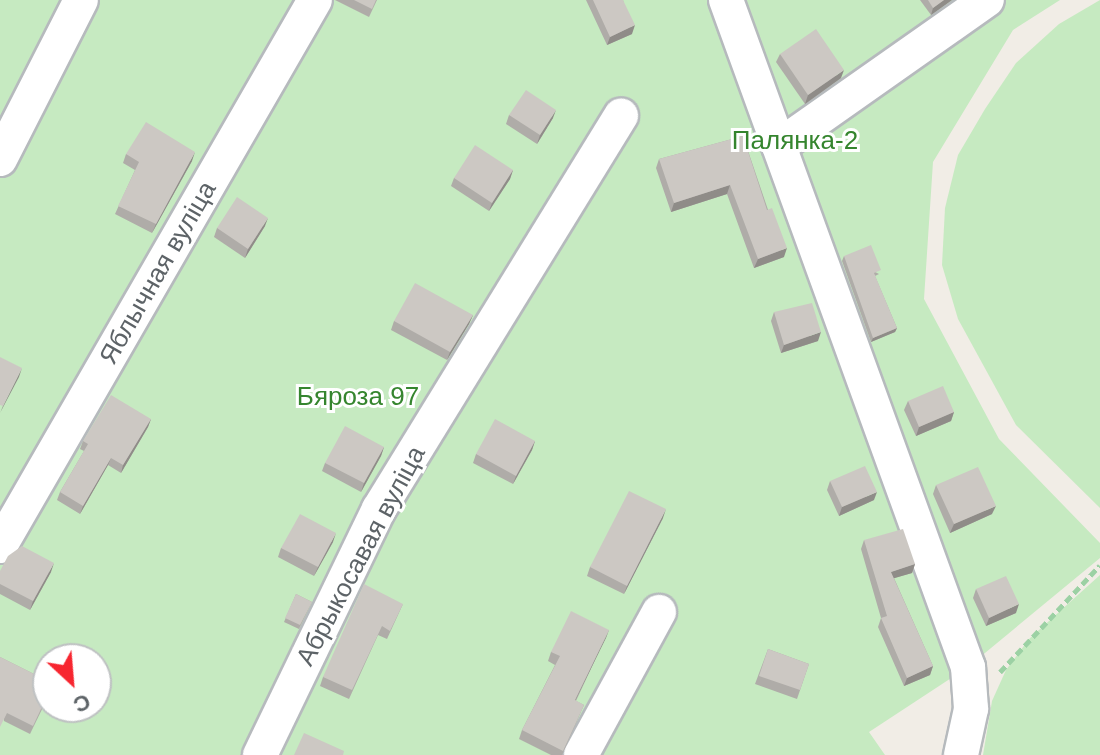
<!DOCTYPE html>
<meta charset="utf-8">
<style>
body{margin:0}
#map{position:relative;width:1100px;height:755px;overflow:hidden;background:#f1ede6;font-family:Arial,sans-serif}
div>[style]{position:absolute}
.green>*{inset:0;background:#c6eac1}
.path>*{height:5px;margin-top:-2.5px;transform-origin:0;background:repeating-linear-gradient(90deg,#9cd1a4 0 8px,transparent 0 12px)}
.roads{filter:drop-shadow(2px 0 #b6babd) drop-shadow(-2px 0 #b6babd) drop-shadow(0 2px #b6babd) drop-shadow(0 -2px #b6babd)}
.minor>*{height:34px;margin:-17px;padding:0 17px;transform-origin:17px;border-radius:17px;background:#fff}
.wall>*{inset:0;background:#afaca8}
.shaded-wall>*{inset:0;background:#8f8c88}
.building>*{inset:0;background:#ccc8c3}
span{translate:-50% -50%;white-space:nowrap;text-align:center;line-height:1.15;-webkit-text-stroke:6px #fff;paint-order:stroke}
.park-label{font-size:26px;color:#35852e}
.street-label{font-size:26px;color:#5d6367}
.north{position:absolute;left:32px;top:643px;width:80px;height:80px;box-sizing:border-box;background:#fff;border:2px solid #bec1c2;border-radius:50%;rotate:154deg;font-size:22px;font-weight:700;line-height:32px;text-align:center;color:#5d6367}
.north::after{content:'';display:block;margin:auto;width:28px;height:36px;background:#f72630;clip-path:polygon(50% 0,100% 100%,50% 72%,0 100%)}
</style>
<div id="map">
<div class="green">
<div style="clip-path:polygon(evenodd,0 0,1060px 0,1013px 30px,933px 162px,924px 299px,999px 439px,1100px 543px,1100px 558px,968px 667px,869px 732px,885px 755px,0 755px,0 0,48px 659px,96px 659px,96px 707px,48px 707px,48px 659px)"></div>
<div style="clip-path:polygon(1100px 0,1100px 508px,1016px 425px,958px 319px,942px 265px,945px 208px,958px 155px,985px 109px,1016px 63px,1059px 24px)"></div>
<div style="clip-path:polygon(1100px 575px,1100px 755px,983px 755px,992px 701px,1006px 670px,1029px 639px)"></div>
</div>
<div class="path">
<div style="left:1000px;top:672px;width:146px;rotate:-46.9deg"></div>
</div>
<div class="roads">
<div class="minor">
<div style="left:726px;top:0;width:710px;rotate:70.06deg"></div>
<div style="left:968px;top:667px;width:42px;rotate:85.9deg"></div>
<div style="left:971px;top:709px;width:47px;rotate:102.3deg"></div>
<div style="left:779px;top:146px;width:254px;rotate:-35.1deg"></div>
<div style="left:0;top:159px;width:178px;rotate:-63deg"></div>
<div style="left:0;top:546px;width:630px;rotate:-60.02deg"></div>
<div style="left:260px;top:755px;width:273px;rotate:-64.2deg"></div>
<div style="left:379px;top:509px;width:462px;rotate:-58.4deg"></div>
<div style="left:581px;top:755px;width:163px;rotate:-61.4deg"></div>
</div>
</div>
<div class="wall">
<div style="clip-path:polygon(335px 0,377px 0,369px 17px)"></div>
<div style="clip-path:polygon(586px 0,623px 0,632px 34px,607px 45px)"></div>
<div style="clip-path:polygon(920px 0,952px 0,931px 15px)"></div>
<div style="clip-path:polygon(780px 54px,841px 78px,805px 104px,776px 62px)"></div>
<div style="clip-path:polygon(509px 115px,553px 118px,537px 144px,506px 124px)"></div>
<div style="clip-path:polygon(743px 136px,784px 257px,754px 268px,727px 194px,671px 212px,656px 168px,659px 159px)"></div>
<div style="clip-path:polygon(126px 154px,192px 161px,152px 233px,115px 214px,135px 170px,123px 163px)"></div>
<div style="clip-path:polygon(513px 170px,510px 179px,489px 211px,451px 186px,454px 178px)"></div>
<div style="clip-path:polygon(265px 226px,245px 258px,214px 237px,217px 228px)"></div>
<div style="clip-path:polygon(844px 256px,879px 274px,875px 276px,897px 328px,895px 332px,871px 342px,842px 261px)"></div>
<div style="clip-path:polygon(774px 312px,818px 341px,781px 353px,771px 321px)"></div>
<div style="clip-path:polygon(473px 315px,469px 324px,447px 360px,391px 330px,394px 321px)"></div>
<div style="clip-path:polygon(908px 401px,954px 412px,951px 421px,916px 436px,904px 410px)"></div>
<div style="clip-path:polygon(151px 419px,148px 427px,121px 473px,108px 465px,80px 514px,57px 500px,60px 492px,84px 451px,80px 449px,83px 441px)"></div>
<div style="clip-path:polygon(535px 441px,532px 450px,513px 484px,473px 463px,476px 454px)"></div>
<div style="clip-path:polygon(384px 447px,381px 456px,361px 492px,322px 471px,325px 463px)"></div>
<div style="clip-path:polygon(830px 481px,874px 500px,839px 516px,827px 490px)"></div>
<div style="clip-path:polygon(936px 485px,992px 514px,950px 533px,933px 494px)"></div>
<div style="clip-path:polygon(663px 518px,624px 594px,587px 576px,590px 567px)"></div>
<div style="clip-path:polygon(864px 540px,915px 564px,912px 573px,894px 578px,933px 666px,930px 675px,904px 686px,878px 627px,881px 618px,861px 549px)"></div>
<div style="clip-path:polygon(333px 542px,314px 576px,278px 557px,281px 548px)"></div>
<div style="clip-path:polygon(0 571px,51px 572px,30px 610px,0 594px)"></div>
<div style="clip-path:polygon(976px 589px,1016px 613px,986px 626px,973px 598px)"></div>
<div style="clip-path:polygon(296px 594px,312px 602px,299px 629px,284px 622px)"></div>
<div style="clip-path:polygon(403px 604px,387px 639px,378px 635px,349px 699px,320px 686px,323px 677px)"></div>
<div style="clip-path:polygon(609px 630px,576px 701px,584px 705px,562px 755px,551px 755px,519px 739px,522px 730px,555px 665px,548px 661px,551px 652px)"></div>
<div style="clip-path:polygon(768px 649px,809px 664px,797px 699px,755px 684px)"></div>
<div style="clip-path:polygon(0 657px,48px 681px,48px 697px,30px 734px,4px 721px)"></div>
</div>
<div class="shaded-wall">
<div style="clip-path:polygon(944px 0,952px 0,931px 15px,933px 8px)"></div>
<div style="clip-path:polygon(635px 25px,632px 34px,607px 45px,610px 37px)"></div>
<div style="clip-path:polygon(844px 70px,841px 78px,805px 104px,808px 95px)"></div>
<div style="clip-path:polygon(556px 110px,553px 118px,537px 144px,540px 135px)"></div>
<div style="clip-path:polygon(195px 152px,192px 161px,152px 233px,156px 224px)"></div>
<div style="clip-path:polygon(513px 170px,510px 179px,489px 211px,492px 203px)"></div>
<div style="clip-path:polygon(730px 185px,727px 194px,671px 212px,674px 203px)"></div>
<div style="clip-path:polygon(268px 218px,265px 226px,245px 258px,248px 249px)"></div>
<div style="clip-path:polygon(787px 248px,784px 257px,754px 268px,758px 259px)"></div>
<div style="clip-path:polygon(473px 315px,469px 324px,447px 360px,450px 352px)"></div>
<div style="clip-path:polygon(897px 328px,895px 332px,871px 342px,873px 338px)"></div>
<div style="clip-path:polygon(821px 332px,818px 341px,781px 353px,784px 345px)"></div>
<div style="clip-path:polygon(22px 368px,19px 377px,0 413px,3px 406px)"></div>
<div style="clip-path:polygon(954px 412px,951px 421px,916px 436px,919px 427px)"></div>
<div style="clip-path:polygon(151px 419px,148px 427px,121px 473px,123px 465px)"></div>
<div style="clip-path:polygon(535px 441px,532px 450px,513px 484px,516px 476px)"></div>
<div style="clip-path:polygon(384px 447px,381px 456px,361px 492px,364px 483px)"></div>
<div style="clip-path:polygon(111px 458px,108px 465px,80px 514px,83px 506px)"></div>
<div style="clip-path:polygon(877px 492px,874px 500px,839px 516px,842px 507px)"></div>
<div style="clip-path:polygon(996px 506px,992px 514px,950px 533px,954px 524px)"></div>
<div style="clip-path:polygon(666px 509px,663px 518px,624px 594px,627px 586px)"></div>
<div style="clip-path:polygon(336px 533px,333px 542px,314px 576px,318px 567px)"></div>
<div style="clip-path:polygon(54px 563px,51px 572px,30px 610px,33px 601px)"></div>
<div style="clip-path:polygon(915px 564px,912px 573px,888px 580px,891px 572px)"></div>
<div style="clip-path:polygon(1019px 604px,1016px 613px,986px 626px,989px 618px)"></div>
<div style="clip-path:polygon(609px 630px,606px 638px,571px 709px,575px 700px)"></div>
<div style="clip-path:polygon(933px 666px,930px 675px,904px 686px,907px 678px)"></div>
</div>
<div class="building">
<div style="clip-path:polygon(354px 0,376px 0,372px 9px)"></div>
<div style="clip-path:polygon(593px 0,623px 0,635px 25px,610px 37px)"></div>
<div style="clip-path:polygon(928px 0,944px 0,933px 8px)"></div>
<div style="clip-path:polygon(816px 29px,844px 70px,808px 95px,780px 54px)"></div>
<div style="clip-path:polygon(526px 90px,556px 110px,540px 135px,509px 115px)"></div>
<div style="clip-path:polygon(146px 122px,195px 152px,156px 224px,118px 206px,139px 162px,126px 154px)"></div>
<div style="clip-path:polygon(743px 136px,767px 210px,772px 208px,787px 248px,758px 259px,730px 185px,674px 203px,659px 159px)"></div>
<div style="clip-path:polygon(475px 145px,513px 170px,492px 203px,454px 178px)"></div>
<div style="clip-path:polygon(237px 197px,268px 218px,248px 249px,217px 228px)"></div>
<div style="clip-path:polygon(871px 245px,881px 270px,874px 273px,897px 328px,873px 338px,844px 256px)"></div>
<div style="clip-path:polygon(415px 283px,473px 315px,450px 352px,394px 321px)"></div>
<div style="clip-path:polygon(812px 303px,821px 332px,784px 345px,774px 312px)"></div>
<div style="clip-path:polygon(0 357px,22px 368px,3px 406px,0 405px)"></div>
<div style="clip-path:polygon(943px 386px,954px 412px,919px 427px,908px 401px)"></div>
<div style="clip-path:polygon(111px 395px,151px 419px,123px 465px,111px 458px,83px 506px,60px 492px,88px 444px,83px 441px)"></div>
<div style="clip-path:polygon(495px 419px,535px 441px,516px 476px,476px 454px)"></div>
<div style="clip-path:polygon(345px 426px,384px 447px,364px 483px,325px 463px)"></div>
<div style="clip-path:polygon(865px 466px,877px 492px,842px 507px,830px 481px)"></div>
<div style="clip-path:polygon(978px 467px,996px 506px,954px 524px,936px 485px)"></div>
<div style="clip-path:polygon(629px 491px,666px 509px,627px 586px,590px 567px)"></div>
<div style="clip-path:polygon(300px 514px,336px 533px,318px 567px,281px 548px)"></div>
<div style="clip-path:polygon(903px 529px,915px 564px,891px 572px,933px 666px,907px 678px,881px 618px,887px 616px,864px 540px)"></div>
<div style="clip-path:polygon(22px 546px,54px 563px,33px 601px,0 584px,0 571px,8px 556px)"></div>
<div style="clip-path:polygon(1006px 576px,1019px 604px,989px 618px,976px 589px)"></div>
<div style="clip-path:polygon(364px 584px,403px 604px,390px 631px,382px 626px,352px 690px,323px 677px)"></div>
<div style="clip-path:polygon(296px 594px,312px 602px,300px 625px,285px 618px)"></div>
<div style="clip-path:polygon(571px 611px,609px 630px,575px 700px,584px 705px,563px 751px,522px 730px,560px 656px,551px 652px)"></div>
<div style="clip-path:polygon(768px 649px,809px 664px,800px 690px,759px 676px)"></div>
<div style="clip-path:polygon(0 657px,48px 681px,48px 694px,33px 726px,7px 713px,0 727px)"></div>
<div style="clip-path:polygon(304px 733px,344px 751px,343px 755px,294px 755px)"></div>
</div>
<div class="park-label">
<span style="left:795px;top:141px">Палянка-2</span>
<span style="left:358px;top:397px">Бяроза 97</span>
</div>
<div class="street-label">
<span style="left:158px;top:273px;rotate:-60deg">Яблычная вуліца</span>
<span style="left:361px;top:556px;rotate:-62deg">Абрыкосавая вуліца</span>
</div>
<div class="north">С</div>
</div>
